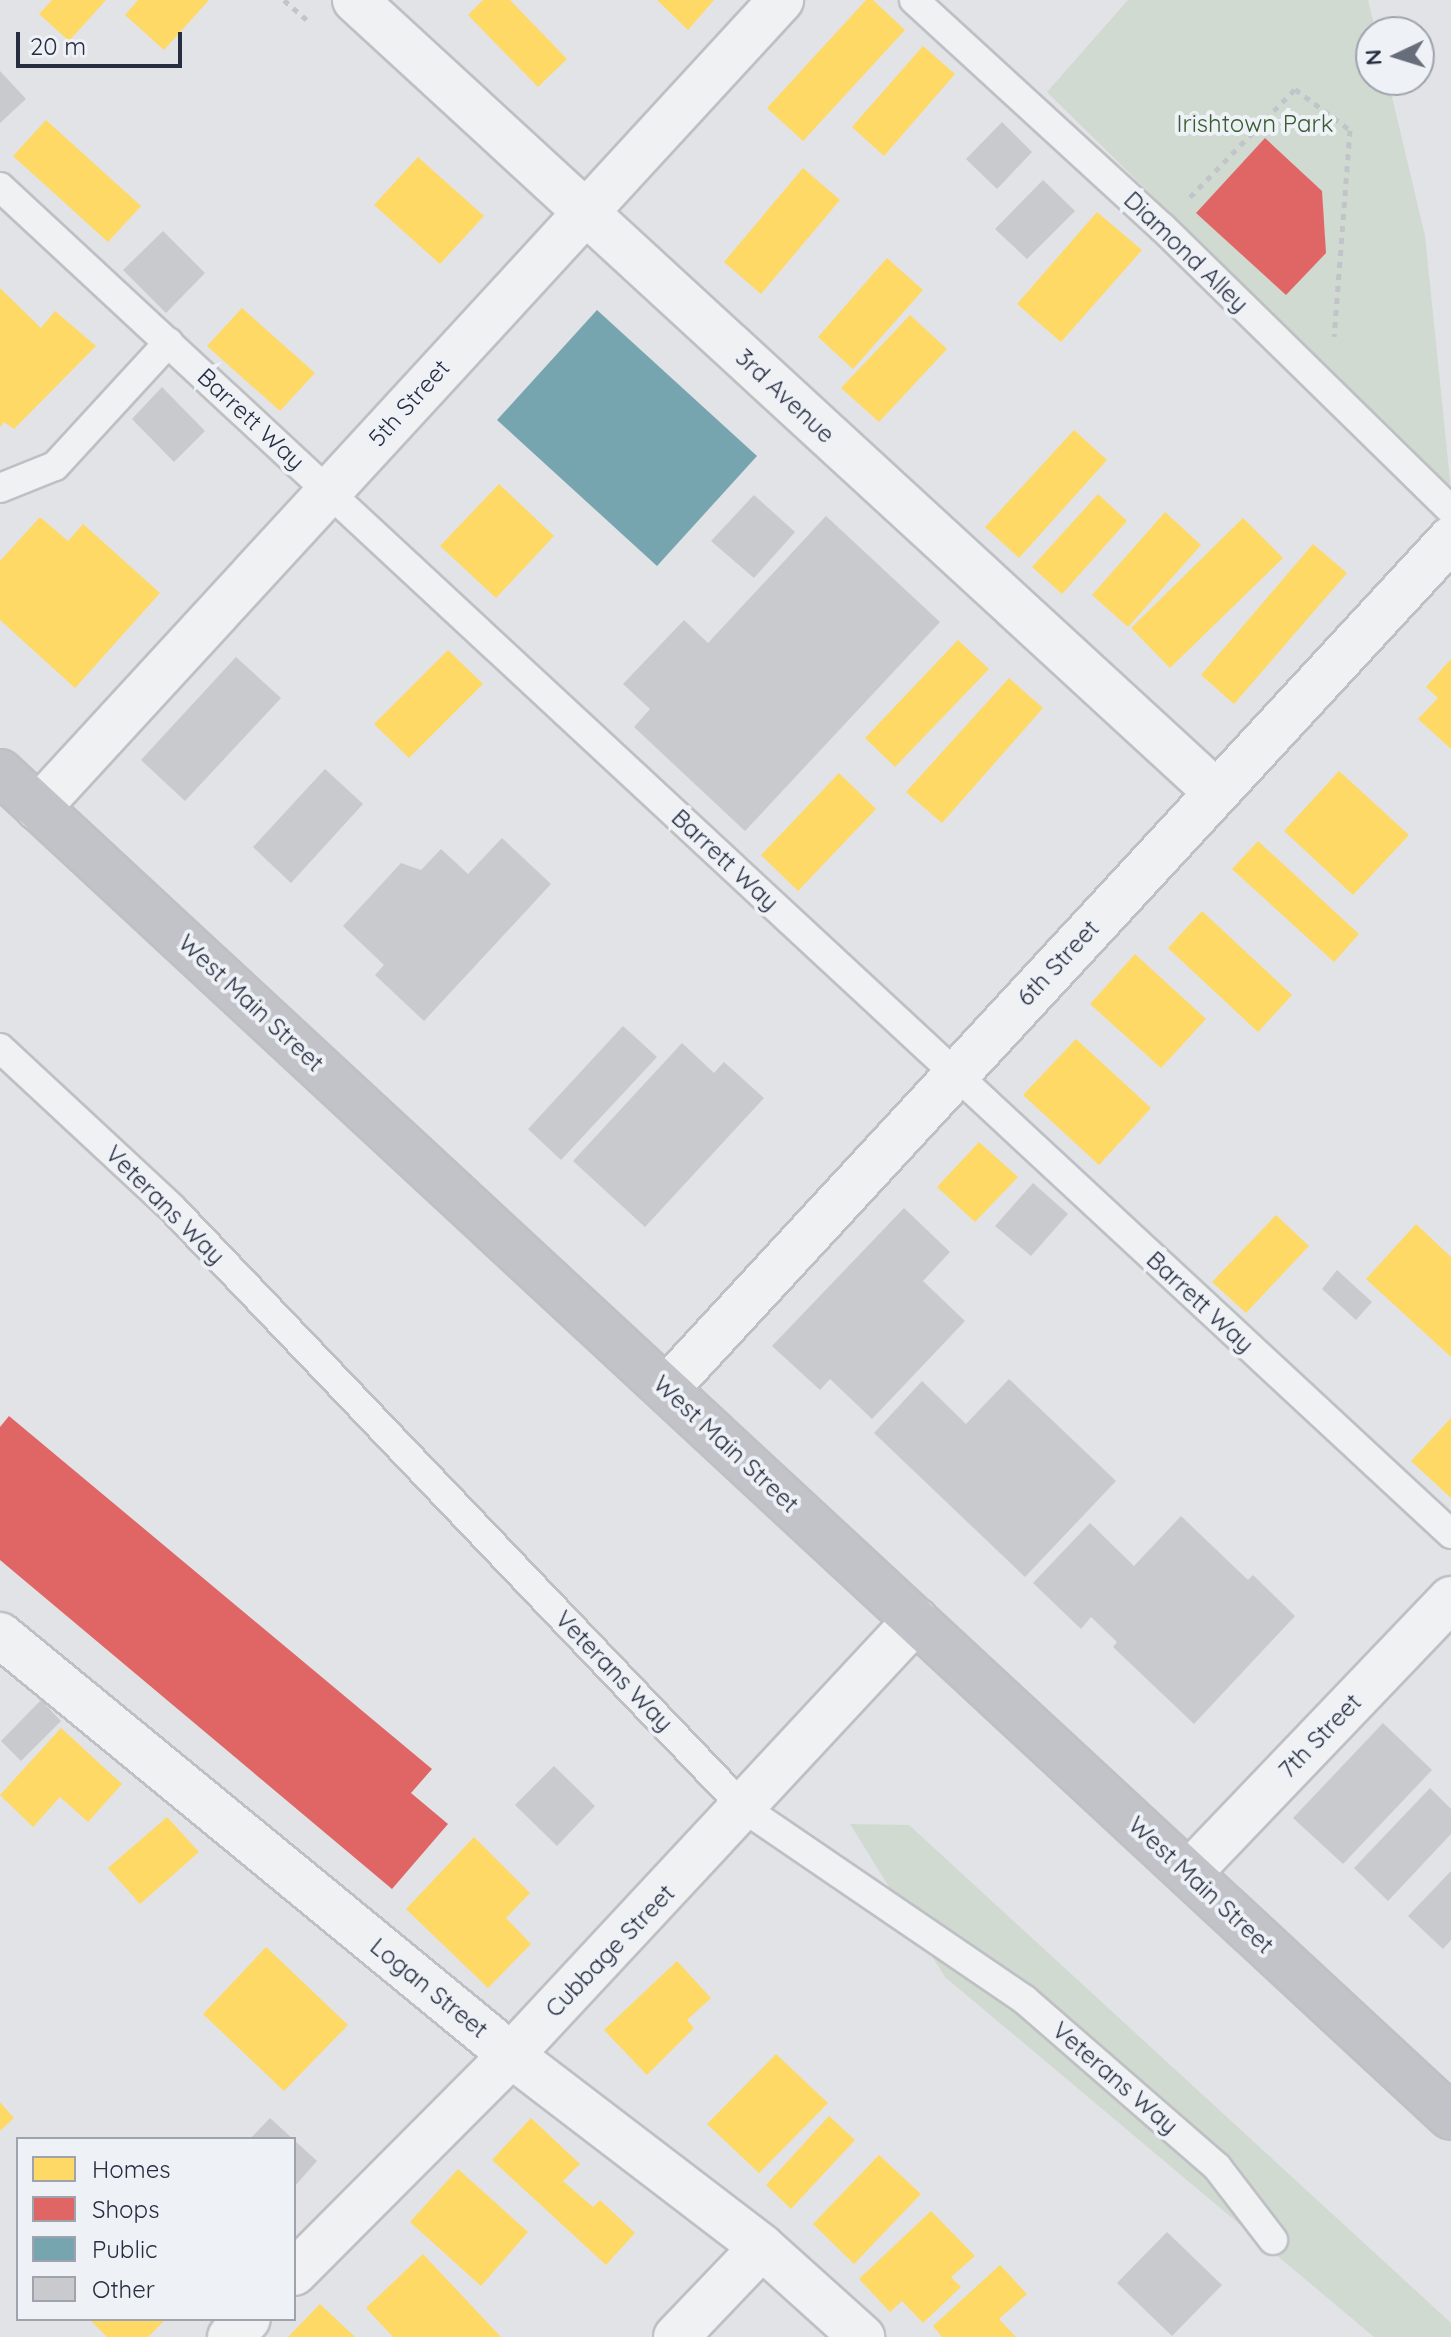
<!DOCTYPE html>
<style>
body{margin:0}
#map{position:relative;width:1451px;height:2337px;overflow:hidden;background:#e1e3e6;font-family:Quicksand,sans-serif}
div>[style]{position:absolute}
.green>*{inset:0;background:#d0dad1}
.homes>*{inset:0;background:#ffd966}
.shops>*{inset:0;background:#e06666}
.public>*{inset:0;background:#76a5af}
.building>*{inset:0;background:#c8cace}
.path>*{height:5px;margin-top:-2.5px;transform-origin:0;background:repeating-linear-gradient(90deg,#c2c4c9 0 6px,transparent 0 12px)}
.roads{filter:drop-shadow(2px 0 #bec0c4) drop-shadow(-2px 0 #bec0c4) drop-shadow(0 2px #bec0c4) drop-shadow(0 -2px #bec0c4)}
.service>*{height:28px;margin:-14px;padding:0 14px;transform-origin:14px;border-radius:14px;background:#f0f1f3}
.minor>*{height:44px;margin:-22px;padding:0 22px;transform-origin:22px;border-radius:22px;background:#f0f1f3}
.tertiary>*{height:44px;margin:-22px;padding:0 22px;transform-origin:22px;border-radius:22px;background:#f0f1f3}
.secondary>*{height:44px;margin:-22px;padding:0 22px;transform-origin:22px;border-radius:22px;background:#c2c3c9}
span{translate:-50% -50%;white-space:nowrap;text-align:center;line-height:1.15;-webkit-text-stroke:8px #eef1f6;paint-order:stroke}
.park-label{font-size:24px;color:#395d33}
.street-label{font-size:24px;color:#262e40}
.legend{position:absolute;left:16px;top:2137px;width:280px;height:184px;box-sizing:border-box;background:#eef1f6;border:2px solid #9ea3ad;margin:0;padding:10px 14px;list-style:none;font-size:24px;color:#262e40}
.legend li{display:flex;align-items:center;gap:16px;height:40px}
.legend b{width:40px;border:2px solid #9ea3ad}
.north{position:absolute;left:1355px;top:16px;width:80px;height:80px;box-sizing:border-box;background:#eef1f6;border:2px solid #9ea3ad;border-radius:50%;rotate:266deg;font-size:22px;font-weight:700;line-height:32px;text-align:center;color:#262e40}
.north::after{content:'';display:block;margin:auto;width:28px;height:36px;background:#676d7a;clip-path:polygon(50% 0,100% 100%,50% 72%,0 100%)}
.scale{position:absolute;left:16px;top:32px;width:166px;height:36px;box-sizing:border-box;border:4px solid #262e40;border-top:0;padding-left:10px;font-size:24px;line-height:28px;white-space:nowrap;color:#262e40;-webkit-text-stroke:6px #eef1f6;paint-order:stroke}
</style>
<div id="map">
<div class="green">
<div style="clip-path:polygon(1128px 0,1368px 0,1376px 32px,1371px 32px,1371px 80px,1388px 80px,1425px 236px,1451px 490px,1047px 92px)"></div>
<div style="clip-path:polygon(850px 1824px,909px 1825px,1451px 2323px,1451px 2337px,1374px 2337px,945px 1977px)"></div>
</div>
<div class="homes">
<div style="clip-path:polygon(52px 0,106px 0,69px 41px,39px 14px)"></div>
<div style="clip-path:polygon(138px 0,209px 0,164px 50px,125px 15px)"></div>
<div style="clip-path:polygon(483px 0,510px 0,567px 59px,538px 87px,468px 15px)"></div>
<div style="clip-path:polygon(657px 0,714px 0,688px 30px)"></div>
<div style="clip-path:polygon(866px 0,873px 0,905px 30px,803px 141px,767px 108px)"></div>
<div style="clip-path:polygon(923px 46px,955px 74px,884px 156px,852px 127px)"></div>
<div style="clip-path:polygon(46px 120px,141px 206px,108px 242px,13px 156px)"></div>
<div style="clip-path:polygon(418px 157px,484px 216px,440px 264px,374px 205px)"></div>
<div style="clip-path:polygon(803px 168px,840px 200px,761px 294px,724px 262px)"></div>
<div style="clip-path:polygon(1097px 212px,1142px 250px,1061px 342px,1017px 304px)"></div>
<div style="clip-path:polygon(887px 258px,923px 290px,853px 369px,818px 337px)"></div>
<div style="clip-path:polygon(0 288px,41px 328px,55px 311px,96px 346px,14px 429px,4px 422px,0 427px)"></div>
<div style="clip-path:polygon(242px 308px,315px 373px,280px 411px,207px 346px)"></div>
<div style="clip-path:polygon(910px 315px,947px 349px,879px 422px,841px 388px)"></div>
<div style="clip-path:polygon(1074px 430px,1107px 460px,1019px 558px,985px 527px)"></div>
<div style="clip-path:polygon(499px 484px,554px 536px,496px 598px,440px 546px)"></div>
<div style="clip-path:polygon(1098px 494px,1127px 521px,1062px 594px,1032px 567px)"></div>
<div style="clip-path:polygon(1165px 512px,1201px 545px,1128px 627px,1092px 595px)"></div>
<div style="clip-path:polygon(40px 517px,68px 541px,83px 524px,160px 593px,75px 688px,0 620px,0 561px)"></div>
<div style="clip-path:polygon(1243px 518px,1283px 558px,1170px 668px,1131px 628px)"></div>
<div style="clip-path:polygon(1313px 544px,1347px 573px,1234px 704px,1201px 675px)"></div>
<div style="clip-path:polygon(958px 640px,989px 669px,895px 767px,865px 738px)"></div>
<div style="clip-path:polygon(448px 650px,483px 684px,409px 758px,374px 724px)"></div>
<div style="clip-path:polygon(1451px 659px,1451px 749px,1418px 719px,1438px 698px,1426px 687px)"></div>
<div style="clip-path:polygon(1009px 678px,1043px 708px,942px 823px,906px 792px)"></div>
<div style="clip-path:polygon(1339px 771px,1409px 835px,1353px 895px,1284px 831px)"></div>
<div style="clip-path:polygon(839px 773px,876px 809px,798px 891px,761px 855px)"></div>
<div style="clip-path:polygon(1258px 841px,1359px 934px,1334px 962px,1232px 869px)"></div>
<div style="clip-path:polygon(1202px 911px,1292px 995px,1258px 1032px,1168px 948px)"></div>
<div style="clip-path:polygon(1135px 954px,1206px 1019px,1161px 1068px,1090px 1004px)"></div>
<div style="clip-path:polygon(1076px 1039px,1151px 1108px,1099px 1165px,1023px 1095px)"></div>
<div style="clip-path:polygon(979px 1142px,1018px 1177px,975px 1222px,937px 1187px)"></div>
<div style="clip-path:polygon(1276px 1215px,1309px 1246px,1246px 1313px,1212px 1282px)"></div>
<div style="clip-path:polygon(1416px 1224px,1451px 1257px,1451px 1357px,1366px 1279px)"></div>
<div style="clip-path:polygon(1451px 1418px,1451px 1498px,1411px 1461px)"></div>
<div style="clip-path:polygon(61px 1728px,122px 1784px,88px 1822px,60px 1797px,33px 1827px,0 1795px)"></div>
<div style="clip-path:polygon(167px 1817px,199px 1852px,140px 1904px,108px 1868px)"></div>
<div style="clip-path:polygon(474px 1837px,530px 1893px,506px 1918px,531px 1944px,488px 1988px,406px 1909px)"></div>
<div style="clip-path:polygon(266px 1947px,348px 2025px,284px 2091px,203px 2014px)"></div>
<div style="clip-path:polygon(677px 1961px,711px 1998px,687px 2020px,694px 2028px,647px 2075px,604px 2030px)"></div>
<div style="clip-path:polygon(776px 2054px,828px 2103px,759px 2173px,707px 2124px)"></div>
<div style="clip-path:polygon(0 2102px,14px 2118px,0 2131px)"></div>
<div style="clip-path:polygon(829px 2116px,855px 2140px,791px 2209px,766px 2185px)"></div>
<div style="clip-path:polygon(531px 2118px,580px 2164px,563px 2181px,593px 2207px,600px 2200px,635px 2233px,606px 2265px,492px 2160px)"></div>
<div style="clip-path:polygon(879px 2155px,921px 2194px,854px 2264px,813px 2224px)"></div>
<div style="clip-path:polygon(458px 2169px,528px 2232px,481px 2286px,410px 2222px)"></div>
<div style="clip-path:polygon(931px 2211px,975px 2256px,951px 2277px,961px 2287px,923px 2323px,902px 2301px,890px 2312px,859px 2279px)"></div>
<div style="clip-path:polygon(423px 2254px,501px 2337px,393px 2337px,366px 2308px)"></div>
<div style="clip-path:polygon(1000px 2265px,1027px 2294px,999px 2319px,1016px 2337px,942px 2337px,933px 2326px)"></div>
<div style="clip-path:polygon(320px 2304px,355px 2337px,288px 2337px)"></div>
<div style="clip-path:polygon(89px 2319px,166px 2319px,148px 2337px,107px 2337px)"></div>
</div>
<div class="shops">
<div style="clip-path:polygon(1265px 138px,1322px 191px,1326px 253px,1286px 295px,1196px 213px)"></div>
<div style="clip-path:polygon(9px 1416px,432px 1769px,411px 1793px,448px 1824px,392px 1889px,0 1560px,0 1427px)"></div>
</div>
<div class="public">
<div style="clip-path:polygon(597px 310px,757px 456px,657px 566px,497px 420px)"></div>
</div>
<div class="building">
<div style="clip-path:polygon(0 71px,26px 99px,0 123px)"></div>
<div style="clip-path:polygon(1002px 122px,1032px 152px,997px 189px,966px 159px)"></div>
<div style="clip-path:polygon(1043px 180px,1075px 211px,1027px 259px,995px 229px)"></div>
<div style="clip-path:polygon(163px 231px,205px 273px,166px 313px,123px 270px)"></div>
<div style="clip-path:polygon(162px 387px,205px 431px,174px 462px,132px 419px)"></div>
<div style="clip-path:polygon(754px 495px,795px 532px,754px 578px,711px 541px)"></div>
<div style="clip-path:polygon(826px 516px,940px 622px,745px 831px,634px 727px,650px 709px,623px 684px,684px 620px,708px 643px)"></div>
<div style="clip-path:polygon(236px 657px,281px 698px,185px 801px,141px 760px)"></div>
<div style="clip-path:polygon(325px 769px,363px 804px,291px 883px,253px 847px)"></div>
<div style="clip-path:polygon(502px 838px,551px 884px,424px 1021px,375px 975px,384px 965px,343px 926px,401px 863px,421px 870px,441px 849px,468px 874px)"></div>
<div style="clip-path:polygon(623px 1026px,657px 1057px,561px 1160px,528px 1129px)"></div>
<div style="clip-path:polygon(682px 1043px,714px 1073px,724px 1062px,764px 1098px,645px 1227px,573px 1161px)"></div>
<div style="clip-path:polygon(1033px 1183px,1068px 1214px,1031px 1256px,995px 1226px)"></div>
<div style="clip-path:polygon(904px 1208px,950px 1252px,923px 1281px,965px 1321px,872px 1419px,830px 1379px,820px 1390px,772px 1346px)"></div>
<div style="clip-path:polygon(1337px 1270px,1372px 1302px,1356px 1320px,1322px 1289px)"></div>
<div style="clip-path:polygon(1009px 1379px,1116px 1481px,1025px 1577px,874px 1433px,922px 1381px,966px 1424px)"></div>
<div style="clip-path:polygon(1181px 1516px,1248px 1580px,1253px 1575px,1295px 1616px,1194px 1724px,1113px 1647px,1117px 1642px,1091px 1617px,1081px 1629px,1033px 1583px,1090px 1523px,1134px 1566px)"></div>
<div style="clip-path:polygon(41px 1700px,61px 1721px,21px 1761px,1px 1741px)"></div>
<div style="clip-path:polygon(1383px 1723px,1432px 1770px,1343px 1864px,1293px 1818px)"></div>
<div style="clip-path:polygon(554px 1766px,595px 1806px,557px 1846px,515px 1805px)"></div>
<div style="clip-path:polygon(1430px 1788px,1451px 1809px,1451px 1834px,1388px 1901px,1354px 1868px)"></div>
<div style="clip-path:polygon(1451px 1871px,1451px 1940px,1443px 1949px,1408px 1916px)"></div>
<div style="clip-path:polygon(270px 2118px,293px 2139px,250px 2139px)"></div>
<div style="clip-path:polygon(294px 2140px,317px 2161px,294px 2187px)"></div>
<div style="clip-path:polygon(1167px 2232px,1222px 2285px,1172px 2336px,1117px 2283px)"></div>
</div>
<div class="path">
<div style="left:284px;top:0;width:30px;rotate:41deg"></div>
<div style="left:1190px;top:197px;width:151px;rotate:-45.8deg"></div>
<div style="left:1295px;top:89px;width:69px;rotate:36.7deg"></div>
<div style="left:1350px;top:130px;width:207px;rotate:94.4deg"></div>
</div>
<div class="roads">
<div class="service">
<div style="left:914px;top:0;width:336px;rotate:42.5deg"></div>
<div style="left:1162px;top:227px;width:404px;rotate:44.4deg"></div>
<div style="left:0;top:187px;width:1980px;rotate:42.87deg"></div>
<div style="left:0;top:488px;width:59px;rotate:-21.8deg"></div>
<div style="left:55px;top:466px;width:168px;rotate:-47.4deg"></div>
<div style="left:0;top:1048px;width:235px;rotate:42.9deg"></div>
<div style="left:172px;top:1208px;width:830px;rotate:46.37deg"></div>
<div style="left:745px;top:1809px;width:339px;rotate:34.3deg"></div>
<div style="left:1025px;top:2000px;width:254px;rotate:41deg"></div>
<div style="left:1217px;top:2167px;width:92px;rotate:52.5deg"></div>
</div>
<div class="minor">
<div style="left:355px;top:0;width:1170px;rotate:42.61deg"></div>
<div style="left:38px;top:808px;width:1098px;rotate:-47.4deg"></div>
<div style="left:667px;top:1388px;width:1156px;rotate:-47.28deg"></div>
<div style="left:0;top:1635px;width:661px;rotate:39.42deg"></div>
<div style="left:511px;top:2055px;width:316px;rotate:37.4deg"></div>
<div style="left:762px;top:2247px;width:135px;rotate:42deg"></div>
<div style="left:1189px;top:1873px;width:379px;rotate:-46.3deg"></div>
<div style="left:676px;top:2337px;width:124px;rotate:-46.3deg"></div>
</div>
<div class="tertiary">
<div style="left:294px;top:2273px;width:308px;rotate:-45.1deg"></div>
<div style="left:511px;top:2055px;width:594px;rotate:-47.05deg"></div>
<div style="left:230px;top:2337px;width:25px;rotate:-45deg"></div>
</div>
<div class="secondary">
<div style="left:0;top:772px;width:1978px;rotate:42.83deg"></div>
</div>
</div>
<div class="park-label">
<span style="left:1255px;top:124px">Irishtown Park</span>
</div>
<div class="street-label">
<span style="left:1186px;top:252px;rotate:44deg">Diamond Alley</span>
<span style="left:785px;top:396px;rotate:43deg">3rd Avenue</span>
<span style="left:409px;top:403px;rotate:-48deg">5th Street</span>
<span style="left:251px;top:419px;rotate:43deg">Barrett Way</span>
<span style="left:725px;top:860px;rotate:43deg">Barrett Way</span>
<span style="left:1058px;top:963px;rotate:-47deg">6th Street</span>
<span style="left:251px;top:1003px;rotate:43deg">West Main Street</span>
<span style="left:165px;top:1205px;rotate:45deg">Veterans Way</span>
<span style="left:1200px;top:1302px;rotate:43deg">Barrett Way</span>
<span style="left:726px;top:1444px;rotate:43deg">West Main Street</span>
<span style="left:614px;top:1671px;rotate:46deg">Veterans Way</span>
<span style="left:1320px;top:1736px;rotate:-46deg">7th Street</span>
<span style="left:1201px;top:1885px;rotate:43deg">West Main Street</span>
<span style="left:610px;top:1951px;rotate:-46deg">Cubbage Street</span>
<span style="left:429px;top:1988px;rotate:39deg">Logan Street</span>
<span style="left:1115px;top:2078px;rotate:41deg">Veterans Way</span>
</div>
<ul class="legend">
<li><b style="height:22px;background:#ffd966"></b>Homes</li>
<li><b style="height:22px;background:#e06666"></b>Shops</li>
<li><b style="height:22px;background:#76a5af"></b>Public</li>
<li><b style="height:22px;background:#c8cace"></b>Other</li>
</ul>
<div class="north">N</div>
<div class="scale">20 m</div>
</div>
